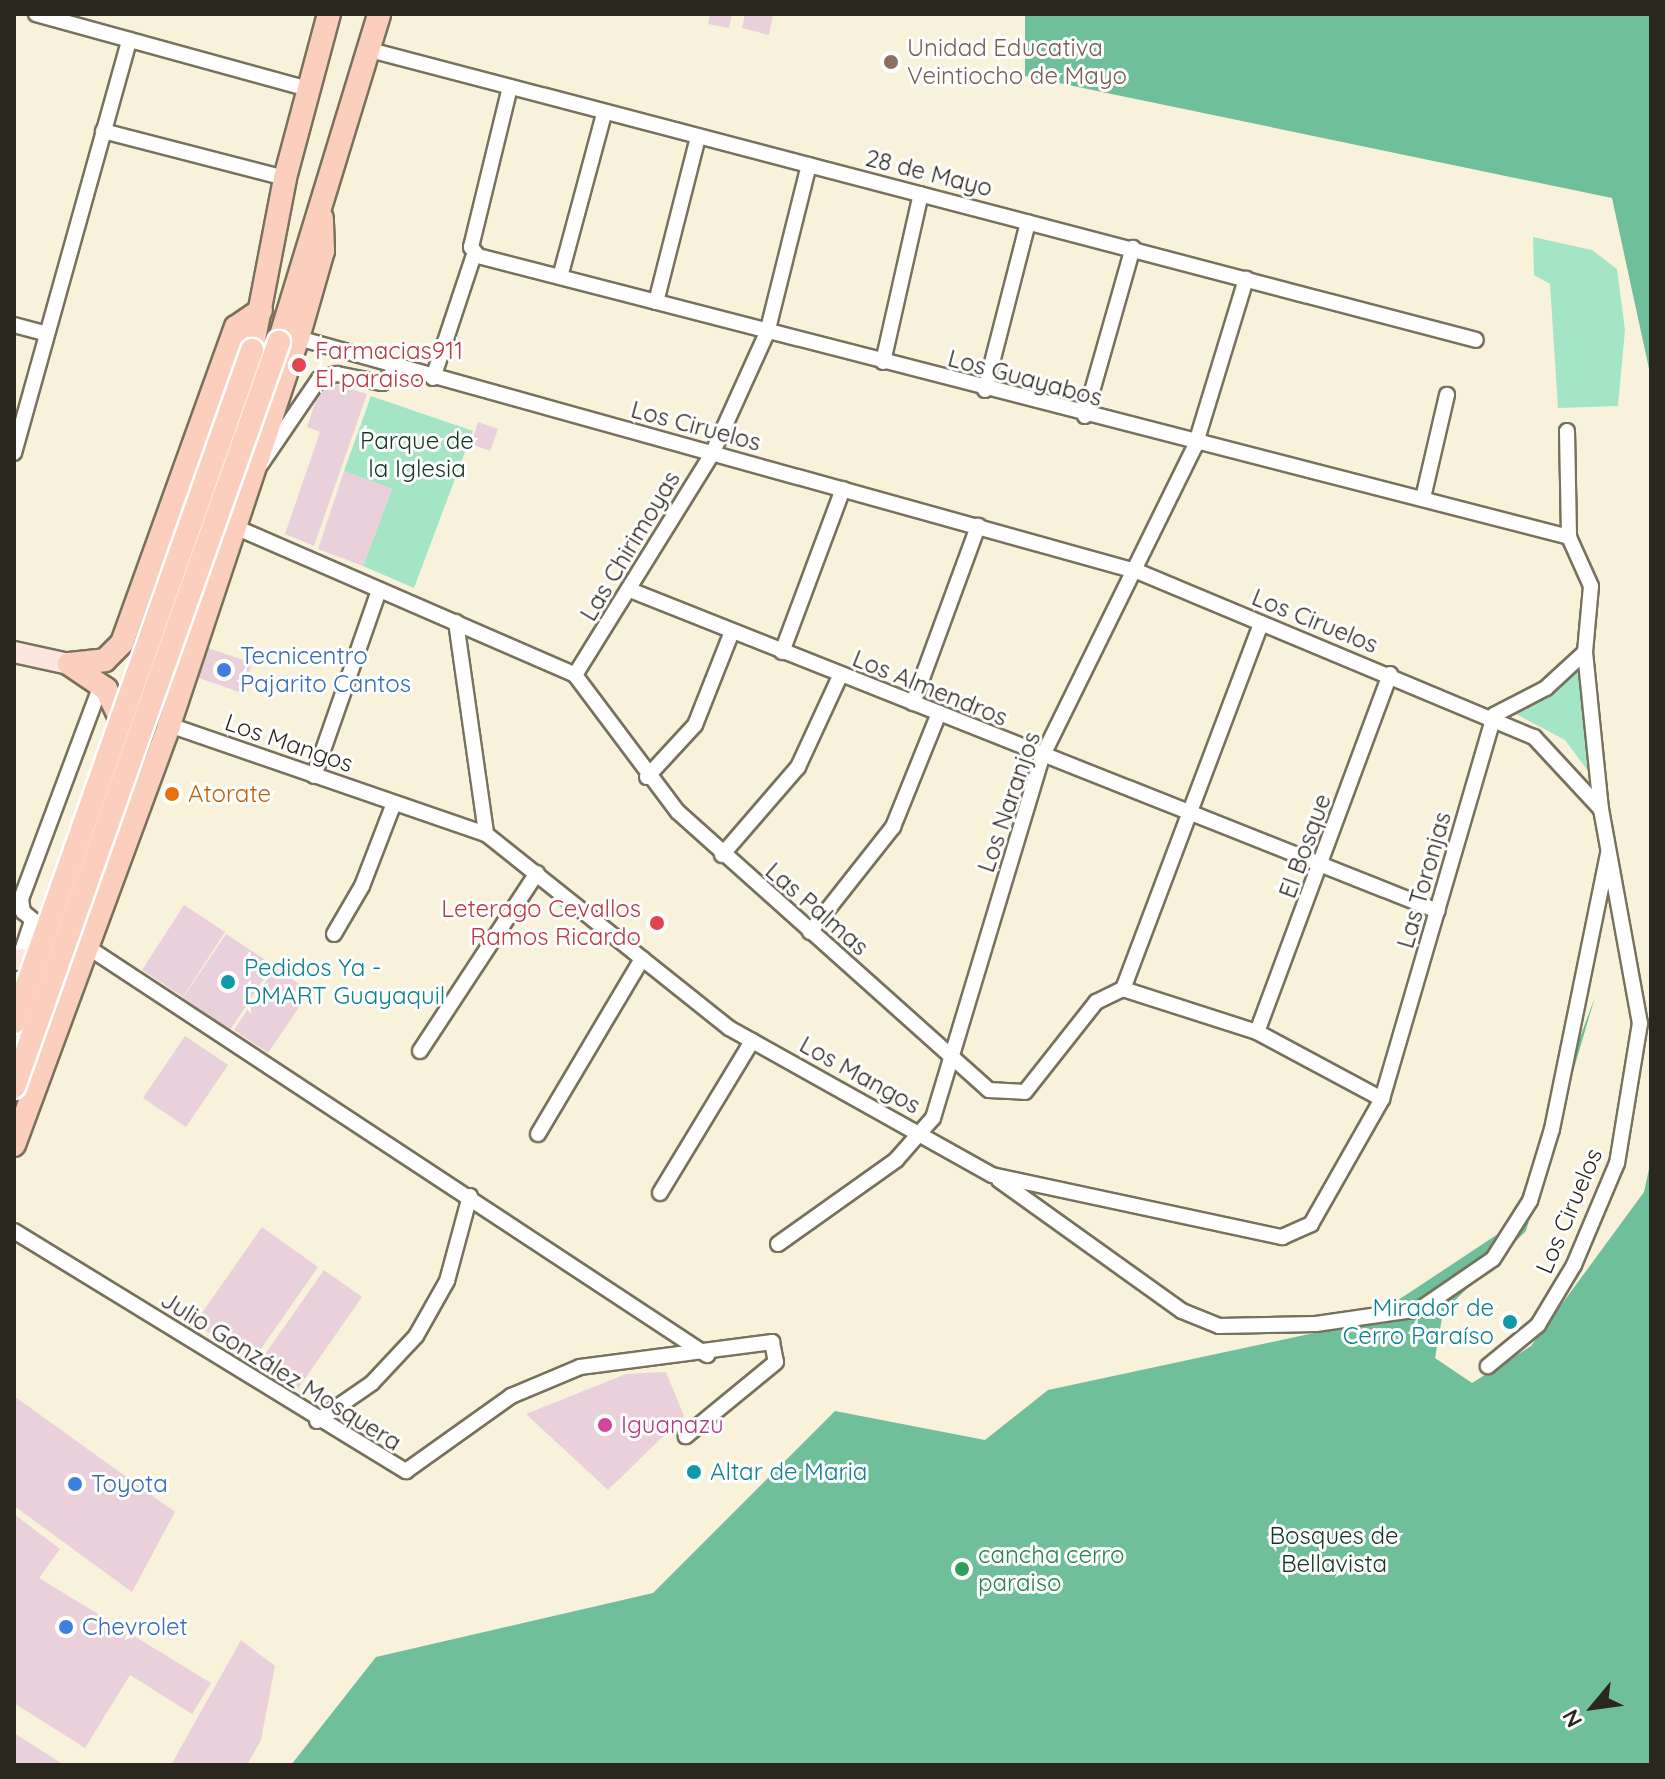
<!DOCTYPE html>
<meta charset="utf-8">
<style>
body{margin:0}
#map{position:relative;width:1665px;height:1779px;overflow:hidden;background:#f9f2db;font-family:Quicksand,sans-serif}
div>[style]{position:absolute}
.green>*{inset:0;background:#a4e5c5}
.forest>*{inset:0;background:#6fbf9a}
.building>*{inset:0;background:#e9d0da}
.roads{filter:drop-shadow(2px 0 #77715d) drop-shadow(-2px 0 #77715d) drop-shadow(0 2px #77715d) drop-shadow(0 -2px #77715d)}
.street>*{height:14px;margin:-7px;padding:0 7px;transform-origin:7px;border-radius:7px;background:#fff}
.secondary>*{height:20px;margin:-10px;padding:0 10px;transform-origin:10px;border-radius:10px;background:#fee6de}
.primary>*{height:22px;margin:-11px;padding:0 11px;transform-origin:11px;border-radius:11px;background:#fccebe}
.bridges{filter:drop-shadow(2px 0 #fff) drop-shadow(-2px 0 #fff) drop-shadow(0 2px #fff) drop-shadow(0 -2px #fff)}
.primary-bridge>*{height:22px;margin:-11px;padding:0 11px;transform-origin:11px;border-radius:11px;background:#fccebe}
.dots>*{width:22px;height:22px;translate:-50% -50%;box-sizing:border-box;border:4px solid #fff;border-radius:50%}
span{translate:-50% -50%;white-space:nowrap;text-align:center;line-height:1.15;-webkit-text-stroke:6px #fff;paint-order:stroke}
.education-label{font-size:24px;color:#785e54}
.left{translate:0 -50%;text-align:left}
.street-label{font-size:24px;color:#2a271e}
.health-label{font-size:24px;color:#be3a42}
.right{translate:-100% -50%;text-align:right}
.park-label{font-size:24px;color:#123727}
.shop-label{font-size:24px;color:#366cbe}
.food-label{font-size:24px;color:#c56008}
.culture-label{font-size:24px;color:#0d838f}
.hotel-label{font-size:24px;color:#b23c85}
.leisure-label{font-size:24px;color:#27864d}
.frame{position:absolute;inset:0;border:16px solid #2a271e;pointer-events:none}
.north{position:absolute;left:1553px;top:1667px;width:80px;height:80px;-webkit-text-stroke:6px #fff;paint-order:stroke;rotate:241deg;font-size:22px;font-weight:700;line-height:32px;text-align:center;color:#2a271e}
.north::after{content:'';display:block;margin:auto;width:28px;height:36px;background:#2a271e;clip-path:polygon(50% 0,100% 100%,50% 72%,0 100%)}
</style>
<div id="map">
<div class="green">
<div style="clip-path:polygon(1533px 237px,1592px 250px,1617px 269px,1625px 330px,1618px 406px,1558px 408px,1550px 284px,1534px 275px)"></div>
<div style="clip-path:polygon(371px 396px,473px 431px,414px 588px,363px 566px,392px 489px,344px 471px)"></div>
<div style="clip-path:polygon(1582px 669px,1591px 728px,1588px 771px,1565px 740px,1516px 714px)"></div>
</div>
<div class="forest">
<div style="clip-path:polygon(1025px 14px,1651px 14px,1651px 378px,1612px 198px,1025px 76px)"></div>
<div style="clip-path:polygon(1595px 997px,1526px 1231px,1443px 1312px,1435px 1358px,1472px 1383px,1531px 1346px,1644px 1192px,1651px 1160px,1651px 1765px,291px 1765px,376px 1657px,653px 1593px,835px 1411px,985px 1440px,1048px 1390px,1365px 1322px,1510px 1226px)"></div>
</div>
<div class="building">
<div style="clip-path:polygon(710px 14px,732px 14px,729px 28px,708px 24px)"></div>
<div style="clip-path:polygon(745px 14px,773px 14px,769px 35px,742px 28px)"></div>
<div style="clip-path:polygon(323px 380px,367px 394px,314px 546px,285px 534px,320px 432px,307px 427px)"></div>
<div style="clip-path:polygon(478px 422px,498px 429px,490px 451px,471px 444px)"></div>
<div style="clip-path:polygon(344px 471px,392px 489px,363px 566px,318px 549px)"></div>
<div style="clip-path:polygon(205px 647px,252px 663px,242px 693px,196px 677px)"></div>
<div style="clip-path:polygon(184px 905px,225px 932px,183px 997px,142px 970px)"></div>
<div style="clip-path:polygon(226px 934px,273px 965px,230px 1030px,183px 998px)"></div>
<div style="clip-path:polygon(275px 968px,310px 991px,268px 1053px,234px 1030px)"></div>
<div style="clip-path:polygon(185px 1036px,228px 1065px,186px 1127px,143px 1098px)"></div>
<div style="clip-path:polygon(262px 1227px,318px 1267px,251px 1363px,195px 1323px)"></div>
<div style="clip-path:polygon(324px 1270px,362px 1297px,297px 1390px,259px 1363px)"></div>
<div style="clip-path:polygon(666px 1372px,684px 1416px,608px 1490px,526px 1414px,626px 1374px)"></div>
<div style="clip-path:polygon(14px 1396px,175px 1512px,132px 1592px,14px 1506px)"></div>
<div style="clip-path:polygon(14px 1514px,60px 1549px,39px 1578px,211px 1683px,192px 1714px,130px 1675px,85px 1748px,14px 1703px)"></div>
<div style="clip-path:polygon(241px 1640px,275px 1666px,261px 1740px,247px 1765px,171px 1765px)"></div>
<div style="clip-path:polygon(14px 1733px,64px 1765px,14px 1765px)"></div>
</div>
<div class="roads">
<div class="street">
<div style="left:36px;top:14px;width:282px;rotate:15.4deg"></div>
<div style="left:370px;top:50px;width:1143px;rotate:14.69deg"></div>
<div style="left:510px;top:87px;width:165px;rotate:103.7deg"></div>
<div style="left:471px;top:247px;width:11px;rotate:52deg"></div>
<div style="left:478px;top:256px;width:1127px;rotate:14.44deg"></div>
<div style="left:103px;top:131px;width:188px;rotate:14.5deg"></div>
<div style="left:560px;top:277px;width:169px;rotate:-74.9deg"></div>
<div style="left:656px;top:302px;width:170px;rotate:-75.7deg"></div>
<div style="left:14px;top:325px;width:34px;rotate:15deg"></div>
<div style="left:298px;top:338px;width:873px;rotate:15.55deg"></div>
<div style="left:1139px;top:572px;width:428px;rotate:22.7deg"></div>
<div style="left:1534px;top:737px;width:98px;rotate:47.1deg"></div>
<div style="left:1601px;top:809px;width:218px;rotate:79.7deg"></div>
<div style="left:1640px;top:1023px;width:142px;rotate:99.3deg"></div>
<div style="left:1617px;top:1163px;width:111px;rotate:112.9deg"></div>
<div style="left:1574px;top:1265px;width:70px;rotate:121deg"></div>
<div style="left:1538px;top:1325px;width:65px;rotate:140.6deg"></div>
<div style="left:883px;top:362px;width:172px;rotate:-77.3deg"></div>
<div style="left:433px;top:378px;width:130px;rotate:-71.6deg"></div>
<div style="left:985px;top:390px;width:173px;rotate:-75.6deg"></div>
<div style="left:1085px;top:416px;width:175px;rotate:-74.1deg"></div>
<div style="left:1567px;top:431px;width:106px;rotate:88.9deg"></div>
<div style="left:14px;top:453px;width:429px;rotate:-74.4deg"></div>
<div style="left:261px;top:464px;width:103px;rotate:-55.7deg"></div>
<div style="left:319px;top:379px;width:19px;rotate:-16deg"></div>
<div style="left:337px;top:374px;width:46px;rotate:11.3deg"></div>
<div style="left:382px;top:383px;width:22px;rotate:-43deg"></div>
<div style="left:1423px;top:498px;width:106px;rotate:-76.9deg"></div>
<div style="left:233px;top:526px;width:373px;rotate:23.5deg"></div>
<div style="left:575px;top:675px;width:171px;rotate:53.1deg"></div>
<div style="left:678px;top:812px;width:417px;rotate:41.8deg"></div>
<div style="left:989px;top:1090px;width:36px;rotate:3deg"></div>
<div style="left:1025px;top:1092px;width:115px;rotate:-51.7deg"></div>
<div style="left:1096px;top:1002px;width:30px;rotate:-26deg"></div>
<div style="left:1123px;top:989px;width:141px;rotate:17.8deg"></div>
<div style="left:1257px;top:1032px;width:142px;rotate:28.2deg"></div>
<div style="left:630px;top:590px;width:869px;rotate:21.67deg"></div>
<div style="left:456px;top:622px;width:214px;rotate:81.9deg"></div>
<div style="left:486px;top:834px;width:311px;rotate:38.6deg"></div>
<div style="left:729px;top:1028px;width:301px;rotate:29.2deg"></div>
<div style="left:992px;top:1175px;width:297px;rotate:12.1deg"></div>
<div style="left:1282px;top:1237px;width:32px;rotate:-24deg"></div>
<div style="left:1311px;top:1224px;width:144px;rotate:-60.4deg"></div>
<div style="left:1382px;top:1099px;width:400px;rotate:-73.7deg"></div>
<div style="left:1494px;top:715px;width:59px;rotate:-27.4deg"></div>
<div style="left:1546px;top:688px;width:53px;rotate:-42.7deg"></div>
<div style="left:1585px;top:652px;width:66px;rotate:-84.8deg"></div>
<div style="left:1591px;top:586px;width:54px;rotate:-114.2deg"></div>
<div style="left:782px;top:652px;width:174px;rotate:-69.5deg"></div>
<div style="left:1585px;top:652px;width:158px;rotate:84.2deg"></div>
<div style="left:575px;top:675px;width:260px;rotate:-58.2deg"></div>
<div style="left:712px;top:454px;width:133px;rotate:-65.6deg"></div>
<div style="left:767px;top:333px;width:173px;rotate:-76deg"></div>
<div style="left:913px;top:703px;width:189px;rotate:-69.8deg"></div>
<div style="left:169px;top:725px;width:335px;rotate:19deg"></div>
<div style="left:314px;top:776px;width:197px;rotate:-70.7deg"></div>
<div style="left:647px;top:777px;width:71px;rotate:-47.3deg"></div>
<div style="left:695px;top:725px;width:98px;rotate:-68.4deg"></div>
<div style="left:722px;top:855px;width:116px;rotate:-49.2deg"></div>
<div style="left:798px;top:767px;width:100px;rotate:-65.2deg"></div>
<div style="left:810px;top:932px;width:134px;rotate:-51.7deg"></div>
<div style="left:893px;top:827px;width:123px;rotate:-68deg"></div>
<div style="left:334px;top:934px;width:56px;rotate:-59.7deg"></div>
<div style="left:362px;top:886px;width:89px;rotate:-68.9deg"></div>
<div style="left:52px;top:936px;width:38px;rotate:-140deg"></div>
<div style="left:23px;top:912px;width:13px;rotate:-99deg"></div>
<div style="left:21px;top:899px;width:217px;rotate:-69.5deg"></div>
<div style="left:86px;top:946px;width:744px;rotate:33.37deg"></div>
<div style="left:19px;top:960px;width:41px;rotate:-71.6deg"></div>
<div style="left:1123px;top:989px;width:391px;rotate:-69.3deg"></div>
<div style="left:1257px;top:1032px;width:382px;rotate:-69.6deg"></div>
<div style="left:420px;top:1051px;width:213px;rotate:-56.7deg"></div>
<div style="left:538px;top:1134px;width:204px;rotate:-59.3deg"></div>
<div style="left:999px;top:1180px;width:225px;rotate:35.6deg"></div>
<div style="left:1182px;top:1311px;width:40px;rotate:22deg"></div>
<div style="left:1219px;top:1326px;width:97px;rotate:-1.2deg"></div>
<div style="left:1316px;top:1324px;width:105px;rotate:-8.2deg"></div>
<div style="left:1420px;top:1309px;width:88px;rotate:-34.4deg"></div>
<div style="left:1493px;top:1259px;width:69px;rotate:-57.5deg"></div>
<div style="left:1530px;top:1201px;width:75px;rotate:-73deg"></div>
<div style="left:1552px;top:1129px;width:282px;rotate:-78.5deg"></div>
<div style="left:660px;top:1193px;width:178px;rotate:-58.8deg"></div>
<div style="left:14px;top:1231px;width:460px;rotate:31.5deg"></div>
<div style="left:406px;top:1471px;width:129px;rotate:-35.5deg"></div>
<div style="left:511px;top:1396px;width:75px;rotate:-22.8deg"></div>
<div style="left:580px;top:1367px;width:194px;rotate:-7.4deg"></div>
<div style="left:772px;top:1342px;width:20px;rotate:79deg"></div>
<div style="left:776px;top:1362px;width:117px;rotate:140.6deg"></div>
<div style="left:778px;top:1244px;width:145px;rotate:-35.4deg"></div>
<div style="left:896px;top:1160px;width:56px;rotate:-48.6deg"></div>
<div style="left:933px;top:1118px;width:377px;rotate:-73.2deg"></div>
<div style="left:1042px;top:757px;width:347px;rotate:-63.8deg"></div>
<div style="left:1195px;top:446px;width:175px;rotate:-73deg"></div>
<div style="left:317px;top:1421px;width:67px;rotate:-34.6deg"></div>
<div style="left:372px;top:1383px;width:64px;rotate:-46.9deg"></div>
<div style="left:416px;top:1336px;width:63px;rotate:-60.6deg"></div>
<div style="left:447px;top:1281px;width:88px;rotate:-74.9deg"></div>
</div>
<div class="secondary">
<div style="left:14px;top:652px;width:56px;rotate:12.3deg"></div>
<div style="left:14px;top:960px;width:36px;rotate:-5deg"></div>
</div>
<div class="primary">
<div style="left:279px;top:342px;width:343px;rotate:-73deg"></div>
<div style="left:252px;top:350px;width:175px;rotate:-79.1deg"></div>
<div style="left:285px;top:178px;width:170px;rotate:-75deg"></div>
<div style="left:69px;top:664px;width:36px;rotate:-6deg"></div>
<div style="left:105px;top:660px;width:24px;rotate:-45deg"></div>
<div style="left:122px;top:643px;width:336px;rotate:-70.2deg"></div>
<div style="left:236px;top:327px;width:30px;rotate:-34deg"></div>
<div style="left:69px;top:664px;width:45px;rotate:34deg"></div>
<div style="left:106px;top:689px;width:46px;rotate:64deg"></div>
<div style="left:14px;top:1145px;width:448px;rotate:-69.7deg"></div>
<div style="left:169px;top:725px;width:408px;rotate:-71.6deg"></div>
<div style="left:298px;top:338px;width:91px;rotate:-74deg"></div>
<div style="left:323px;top:251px;width:33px;rotate:-92deg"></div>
</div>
</div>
<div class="bridges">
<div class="primary-bridge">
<div style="left:14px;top:1022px;width:713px;rotate:-70.5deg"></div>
<div style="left:14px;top:1087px;width:791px;rotate:-70.42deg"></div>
</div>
</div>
<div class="dots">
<div style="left:891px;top:62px;background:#8d6e63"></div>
<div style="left:299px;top:365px;background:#e0444e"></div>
<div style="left:224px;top:670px;background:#3f7fe0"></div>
<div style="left:172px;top:794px;background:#e8710a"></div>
<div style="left:657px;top:923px;background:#e0444e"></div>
<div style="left:228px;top:982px;background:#0f9aa8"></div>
<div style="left:1510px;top:1322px;background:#0f9aa8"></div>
<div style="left:605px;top:1425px;background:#d1479c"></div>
<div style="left:694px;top:1472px;background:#0f9aa8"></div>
<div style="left:75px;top:1484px;background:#3f7fe0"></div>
<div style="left:962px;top:1569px;background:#2e9e5b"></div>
<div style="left:66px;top:1627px;background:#3f7fe0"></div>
</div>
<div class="education-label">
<span class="left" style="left:907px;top:62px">Unidad Educativa<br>Veintiocho de Mayo</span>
</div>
<div class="street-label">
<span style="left:929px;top:173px;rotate:14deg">28 de Mayo</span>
<span style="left:1025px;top:378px;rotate:15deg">Los Guayabos</span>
<span style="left:696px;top:426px;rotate:15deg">Los Ciruelos</span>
<span style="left:630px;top:546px;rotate:-59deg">Las Chirimoyas</span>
<span style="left:1315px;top:621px;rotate:22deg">Los Ciruelos</span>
<span style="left:930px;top:688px;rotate:22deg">Los Almendros</span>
<span style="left:289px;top:743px;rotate:19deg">Los Mangos</span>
<span style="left:1009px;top:802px;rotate:-71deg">Los Naranjos</span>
<span style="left:1305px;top:846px;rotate:-70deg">El Bosque</span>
<span style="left:1424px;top:880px;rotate:-74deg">Las Toronjas</span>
<span style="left:817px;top:909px;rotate:41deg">Las Palmas</span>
<span style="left:860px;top:1075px;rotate:29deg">Los Mangos</span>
<span style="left:1569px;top:1211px;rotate:-67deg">Los Ciruelos</span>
<span style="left:281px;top:1371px;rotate:32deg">Julio González Mosquera</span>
</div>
<div class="health-label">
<span class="left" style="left:315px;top:365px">Farmacias911<br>El paraiso</span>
<span class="right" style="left:641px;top:923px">Leterago Cevallos<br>Ramos Ricardo</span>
</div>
<div class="park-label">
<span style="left:417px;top:455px">Parque de<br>la Iglesia</span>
<span style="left:1334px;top:1550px">Bosques de<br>Bellavista</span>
</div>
<div class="shop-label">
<span class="left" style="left:240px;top:670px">Tecnicentro<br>Pajarito Cantos</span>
<span class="left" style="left:91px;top:1484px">Toyota</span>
<span class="left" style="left:82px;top:1627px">Chevrolet</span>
</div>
<div class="food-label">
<span class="left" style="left:188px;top:794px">Atorate</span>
</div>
<div class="culture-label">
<span class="left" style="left:244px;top:982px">Pedidos Ya -<br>DMART Guayaquil</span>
<span class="right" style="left:1494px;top:1322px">Mirador de<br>Cerro Paraíso</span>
<span class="left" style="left:710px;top:1472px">Altar de Maria</span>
</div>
<div class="hotel-label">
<span class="left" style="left:621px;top:1425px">Iguanazu</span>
</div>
<div class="leisure-label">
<span class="left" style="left:978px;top:1569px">cancha cerro<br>paraiso</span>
</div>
<div class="frame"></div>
<div class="north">N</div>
</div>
